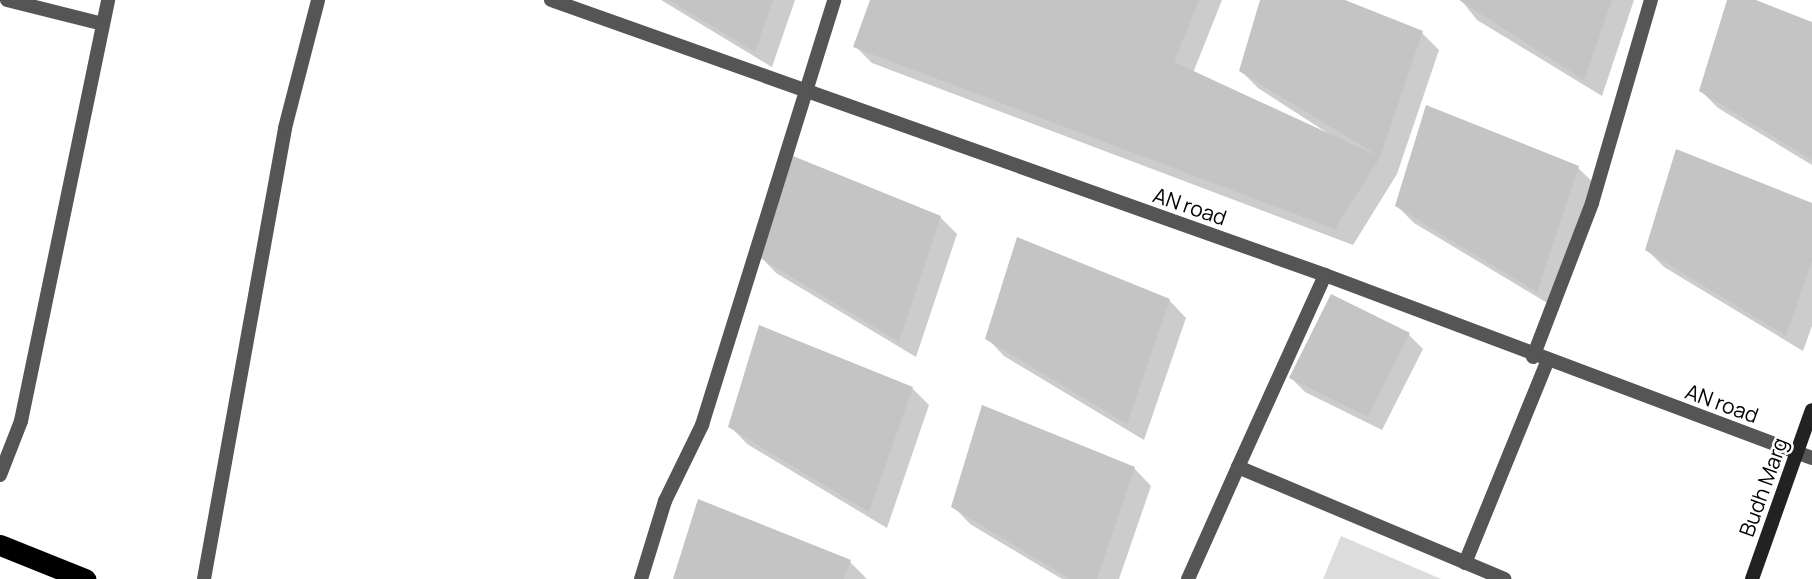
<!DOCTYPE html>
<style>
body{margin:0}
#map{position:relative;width:1812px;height:579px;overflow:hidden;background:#fff;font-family:Manrope,sans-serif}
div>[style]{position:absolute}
.green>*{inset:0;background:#dcdcdc}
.shadow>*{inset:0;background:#0003}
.building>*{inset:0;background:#c4c4c4}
.street>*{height:14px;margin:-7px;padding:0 7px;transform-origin:7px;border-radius:7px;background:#555}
.secondary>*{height:14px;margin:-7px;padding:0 7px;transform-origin:7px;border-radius:7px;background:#222}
.highway>*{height:21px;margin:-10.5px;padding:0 10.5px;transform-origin:10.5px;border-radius:10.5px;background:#000}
span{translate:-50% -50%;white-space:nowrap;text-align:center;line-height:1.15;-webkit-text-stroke:5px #fff;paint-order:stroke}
.street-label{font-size:21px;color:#000}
</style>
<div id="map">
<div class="green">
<div style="clip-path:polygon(1341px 536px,1441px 579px,1323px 579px)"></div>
</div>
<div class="shadow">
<div style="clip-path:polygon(661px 0,795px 0,772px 67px)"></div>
<div style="clip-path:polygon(872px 0,1222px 0,1193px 73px,1332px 136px,1258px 88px,1241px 71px,1262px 0,1340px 0,1422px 33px,1439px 50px,1397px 174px,1353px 245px,872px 63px,855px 46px)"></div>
<div style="clip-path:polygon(1461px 0,1634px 0,1602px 96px,1477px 20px)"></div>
<div style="clip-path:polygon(1728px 0,1752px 0,1812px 24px,1812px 165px,1718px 108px,1700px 90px)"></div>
<div style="clip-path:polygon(1427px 107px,1578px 168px,1596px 185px,1554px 307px,1414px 223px,1397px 206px)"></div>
<div style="clip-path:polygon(1812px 205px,1812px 326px,1803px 351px,1664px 267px,1647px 250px)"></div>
<div style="clip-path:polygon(940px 217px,957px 234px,916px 357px,776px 273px,759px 255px)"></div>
<div style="clip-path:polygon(1169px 300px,1186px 318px,1144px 440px,1004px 356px,987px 338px)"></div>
<div style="clip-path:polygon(1409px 335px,1423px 349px,1382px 430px,1305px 392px,1291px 378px)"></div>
<div style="clip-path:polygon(912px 388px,929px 405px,887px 528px,747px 444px,730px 426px)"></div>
<div style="clip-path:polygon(1134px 468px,1151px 486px,1119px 579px,1062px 579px,970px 524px,953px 506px)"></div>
<div style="clip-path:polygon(850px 562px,867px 579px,675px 579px)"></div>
</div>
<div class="building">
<div style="clip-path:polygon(669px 0,773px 0,755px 52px)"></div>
<div style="clip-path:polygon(870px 0,1199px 0,1174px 62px,1380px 157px,1239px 71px,1260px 0,1345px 0,1423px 31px,1380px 157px,1335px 229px,853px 47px)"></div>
<div style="clip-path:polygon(1459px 0,1612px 0,1584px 80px)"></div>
<div style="clip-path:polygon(1727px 0,1756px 0,1812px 22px,1812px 160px,1699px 91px)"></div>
<div style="clip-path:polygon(1426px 105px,1579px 166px,1537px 292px,1395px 206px)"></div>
<div style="clip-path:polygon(1676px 149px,1812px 203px,1812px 261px,1786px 336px,1645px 250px)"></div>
<div style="clip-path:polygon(788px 154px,941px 216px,899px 342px,757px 256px)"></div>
<div style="clip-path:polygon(1017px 237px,1170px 299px,1127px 424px,985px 339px)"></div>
<div style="clip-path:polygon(1331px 294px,1410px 333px,1368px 417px,1289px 378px)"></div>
<div style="clip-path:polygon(759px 325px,913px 387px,869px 512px,728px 427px)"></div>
<div style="clip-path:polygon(982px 405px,1135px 467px,1097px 579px,1070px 579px,951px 507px)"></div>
<div style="clip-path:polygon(698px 499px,851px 560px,844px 579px,673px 579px)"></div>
</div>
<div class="street">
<div style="left:7px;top:0;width:99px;rotate:14deg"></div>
<div style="left:551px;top:0;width:821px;rotate:19.56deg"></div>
<div style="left:1325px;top:275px;width:520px;rotate:20.59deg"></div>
<div style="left:1533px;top:357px;width:165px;rotate:-69deg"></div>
<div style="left:1592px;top:203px;width:211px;rotate:-73.8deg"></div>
<div style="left:1238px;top:467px;width:211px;rotate:-65.6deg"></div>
<div style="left:0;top:475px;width:58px;rotate:-68.7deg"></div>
<div style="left:21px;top:421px;width:430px;rotate:-78.3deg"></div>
<div style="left:1465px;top:563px;width:217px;rotate:-67.8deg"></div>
<div style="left:204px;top:579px;width:458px;rotate:-79.8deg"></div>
<div style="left:285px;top:128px;width:132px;rotate:-75.5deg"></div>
<div style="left:641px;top:579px;width:82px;rotate:-72.9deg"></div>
<div style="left:665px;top:501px;width:85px;rotate:-64deg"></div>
<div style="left:702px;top:425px;width:445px;rotate:-72.7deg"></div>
<div style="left:1188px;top:579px;width:123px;rotate:-65.9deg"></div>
<div style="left:1238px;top:467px;width:289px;rotate:22.8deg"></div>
</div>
<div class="secondary">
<div style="left:1752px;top:579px;width:179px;rotate:-70.5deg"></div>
</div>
<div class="highway">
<div style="left:0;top:545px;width:92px;rotate:21.8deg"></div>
</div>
<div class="street-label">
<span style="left:1190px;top:206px;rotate:19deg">AN road</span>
<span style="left:1722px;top:403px;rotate:20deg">AN road</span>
<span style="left:1763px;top:487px;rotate:-70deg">Budh Marg</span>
</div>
</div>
